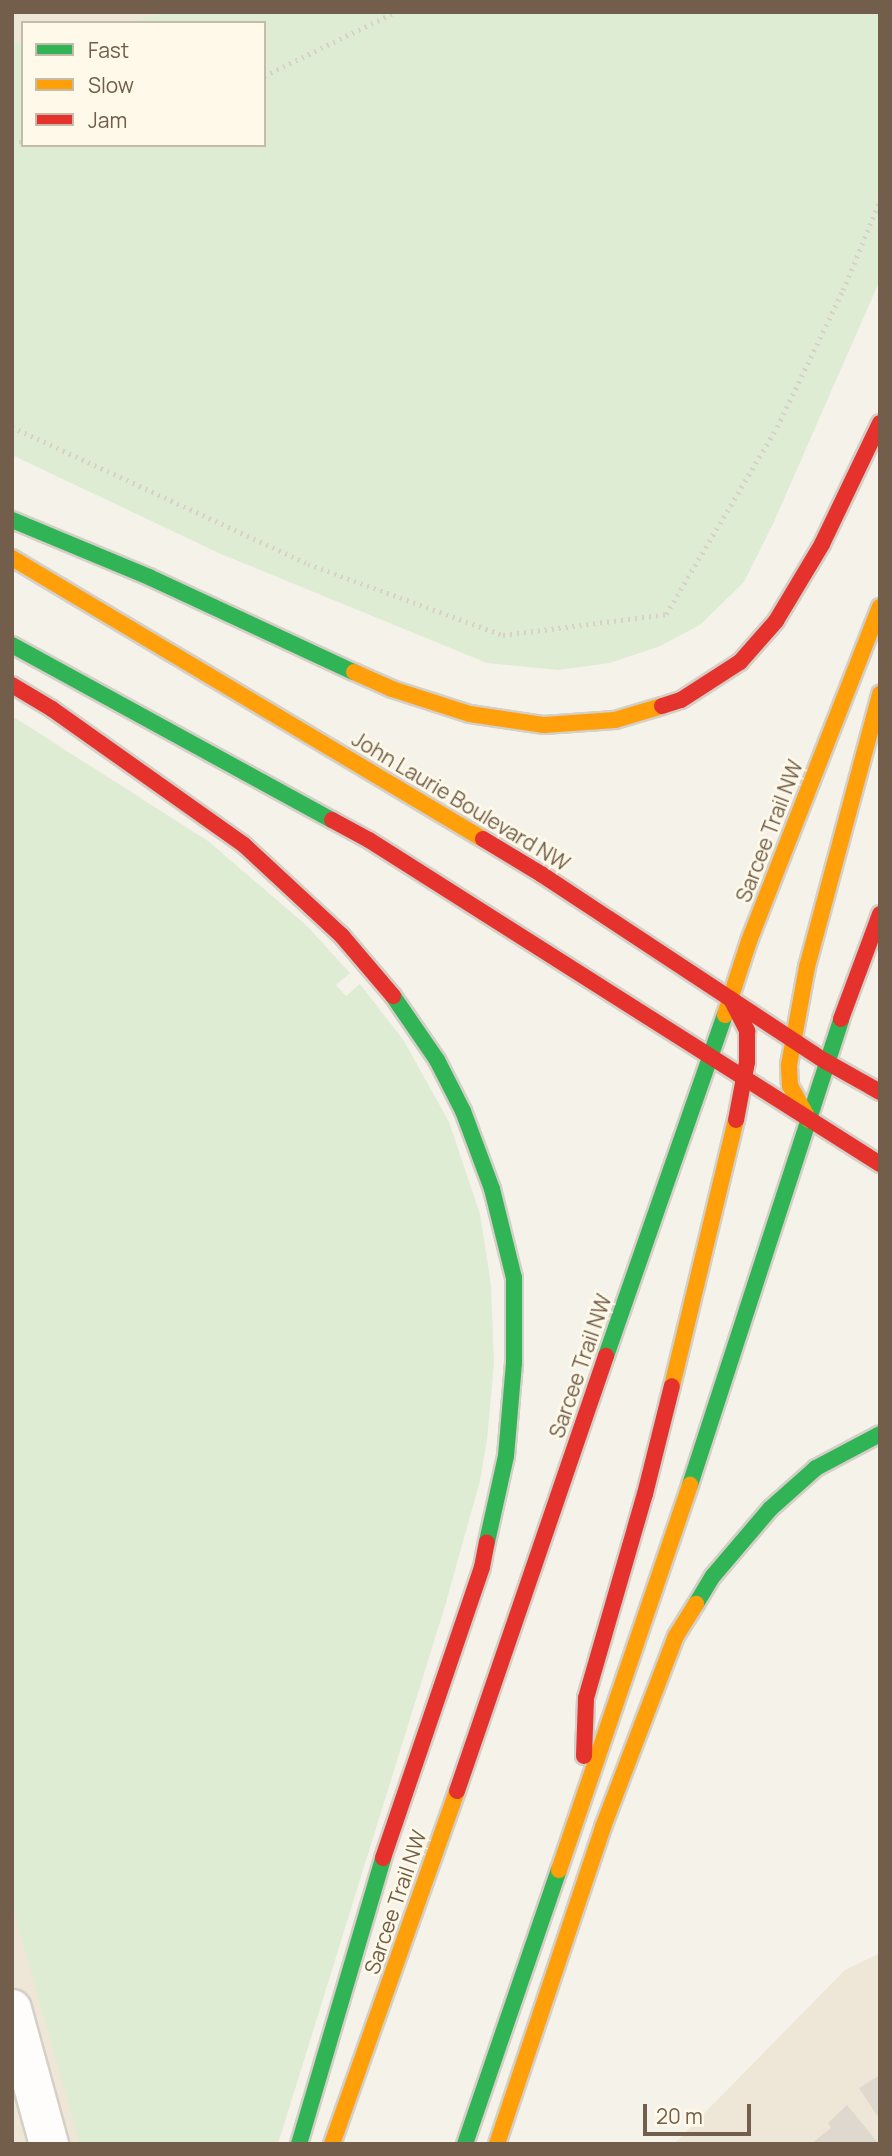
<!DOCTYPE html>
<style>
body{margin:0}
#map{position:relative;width:892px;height:2156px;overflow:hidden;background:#f5f2e9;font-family:Manrope,sans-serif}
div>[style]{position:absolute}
.residential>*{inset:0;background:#eee6d6}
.green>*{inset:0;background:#deecd4}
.building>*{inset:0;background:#dfd8ce}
.path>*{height:4.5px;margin-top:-2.25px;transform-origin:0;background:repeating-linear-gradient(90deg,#d7d1ca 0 2px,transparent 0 7px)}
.roads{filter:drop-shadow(2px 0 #d4cfc7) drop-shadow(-2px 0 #d4cfc7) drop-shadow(0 2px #d4cfc7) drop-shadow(0 -2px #d4cfc7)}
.street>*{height:38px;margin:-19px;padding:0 19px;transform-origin:19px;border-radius:19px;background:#fefdfc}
.fast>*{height:16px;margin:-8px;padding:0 8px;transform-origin:8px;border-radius:8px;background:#30b455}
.slow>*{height:16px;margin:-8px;padding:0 8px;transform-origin:8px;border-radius:8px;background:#ff9f0a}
.jam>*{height:16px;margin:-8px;padding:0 8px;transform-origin:8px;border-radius:8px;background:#e5322d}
span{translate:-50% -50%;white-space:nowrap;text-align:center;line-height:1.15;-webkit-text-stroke:5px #fef9e9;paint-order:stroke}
.street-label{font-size:21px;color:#725e4a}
.frame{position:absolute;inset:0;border:14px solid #725e4a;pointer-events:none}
.legend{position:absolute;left:21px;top:21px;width:245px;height:126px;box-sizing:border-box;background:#fef9e9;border:2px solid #c6bba9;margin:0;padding:9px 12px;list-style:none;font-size:21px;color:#725e4a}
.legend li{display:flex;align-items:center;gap:14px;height:35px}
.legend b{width:35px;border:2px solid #c6bba9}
.scale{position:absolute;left:643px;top:2104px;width:108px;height:32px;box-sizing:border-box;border:4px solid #725e4a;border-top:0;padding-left:9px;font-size:21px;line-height:24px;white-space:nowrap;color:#725e4a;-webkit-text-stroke:5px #fef9e9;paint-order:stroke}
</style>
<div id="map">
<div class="residential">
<div style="clip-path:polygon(12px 12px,168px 12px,124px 23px,23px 23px,23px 43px,12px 42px)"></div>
<div style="clip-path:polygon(12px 1851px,94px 2144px,12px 2144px)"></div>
<div style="clip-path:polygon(880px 1953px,880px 2144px,674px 2144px,845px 1970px)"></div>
</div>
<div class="green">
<div style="clip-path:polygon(168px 12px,880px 12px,880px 280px,773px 524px,744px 582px,700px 625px,658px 647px,610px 663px,558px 670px,487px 663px,221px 554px,12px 455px,12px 42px,23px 43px,23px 145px,264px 145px,264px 23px,124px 23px)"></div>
<div style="clip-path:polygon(12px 716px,208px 841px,306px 925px,350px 973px,336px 985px,346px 996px,360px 984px,404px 1041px,449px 1122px,480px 1214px,491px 1285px,494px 1363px,487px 1440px,480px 1481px,445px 1606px,278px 2144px,80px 2144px,12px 1904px)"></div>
</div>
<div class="building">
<div style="clip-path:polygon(880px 2075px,880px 2120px,859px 2088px)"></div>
<div style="clip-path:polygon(847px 2105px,879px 2144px,811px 2144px,831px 2128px,828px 2123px)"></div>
</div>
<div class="path">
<div style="left:264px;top:76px;width:146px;rotate:-26deg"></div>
<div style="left:12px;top:142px;width:11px"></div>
<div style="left:12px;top:427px;width:326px;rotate:24.8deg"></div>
<div style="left:308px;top:564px;width:208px;rotate:20deg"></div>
<div style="left:503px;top:635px;width:164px;rotate:-7.3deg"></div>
<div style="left:666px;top:614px;width:217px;rotate:-59.3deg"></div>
<div style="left:777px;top:427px;width:152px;rotate:-64.3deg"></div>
<div style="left:843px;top:290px;width:97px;rotate:-67.7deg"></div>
</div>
<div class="roads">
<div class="street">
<div style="left:12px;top:2009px;width:140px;rotate:74.7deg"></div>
</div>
<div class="fast">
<div style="left:12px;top:520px;width:148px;rotate:22.6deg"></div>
<div style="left:149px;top:577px;width:226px;rotate:24.9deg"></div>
<div style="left:12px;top:645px;width:365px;rotate:28.7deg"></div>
<div style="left:393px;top:996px;width:78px;rotate:55.5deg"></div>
<div style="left:437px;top:1060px;width:57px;rotate:63deg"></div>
<div style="left:463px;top:1111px;width:83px;rotate:69.6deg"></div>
<div style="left:492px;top:1189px;width:92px;rotate:76.1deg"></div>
<div style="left:514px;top:1278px;width:85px;rotate:90deg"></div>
<div style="left:514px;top:1363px;width:93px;rotate:94.9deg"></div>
<div style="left:506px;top:1456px;width:88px;rotate:102.5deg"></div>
<div style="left:606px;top:1356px;width:361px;rotate:-70.8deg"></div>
<div style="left:690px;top:1485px;width:490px;rotate:-72deg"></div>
<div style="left:696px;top:1604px;width:33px;rotate:-59deg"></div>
<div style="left:713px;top:1576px;width:88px;rotate:-49.6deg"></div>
<div style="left:770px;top:1509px;width:62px;rotate:-41.7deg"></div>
<div style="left:816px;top:1468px;width:72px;rotate:-28deg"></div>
<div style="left:299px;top:2144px;width:298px;rotate:-73.6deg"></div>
<div style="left:465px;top:2144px;width:290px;rotate:-71.1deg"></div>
</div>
<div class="slow">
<div style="left:12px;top:558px;width:548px;rotate:30.82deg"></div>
<div style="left:354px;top:672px;width:42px;rotate:24.1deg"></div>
<div style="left:392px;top:689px;width:82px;rotate:17.8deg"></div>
<div style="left:470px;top:714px;width:75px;rotate:8.5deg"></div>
<div style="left:544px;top:725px;width:71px;rotate:-4deg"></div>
<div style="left:615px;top:720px;width:49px;rotate:-16.6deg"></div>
<div style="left:725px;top:1015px;width:78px;rotate:-72deg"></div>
<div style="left:749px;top:941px;width:359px;rotate:-68.6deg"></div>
<div style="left:809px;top:1120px;width:39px;rotate:-119deg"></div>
<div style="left:790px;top:1086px;width:21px;rotate:-93deg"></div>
<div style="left:789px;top:1065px;width:100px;rotate:-79.6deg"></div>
<div style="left:807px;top:967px;width:283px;rotate:-75deg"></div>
<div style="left:672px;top:1386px;width:274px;rotate:-76.5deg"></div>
<div style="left:559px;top:1870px;width:407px;rotate:-71.2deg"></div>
<div style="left:332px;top:2144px;width:374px;rotate:-70.5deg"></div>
<div style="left:497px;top:2144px;width:334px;rotate:-71.5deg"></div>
<div style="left:603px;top:1827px;width:204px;rotate:-69.1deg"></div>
<div style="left:676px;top:1636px;width:38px;rotate:-58deg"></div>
</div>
<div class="jam">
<div style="left:12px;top:685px;width:47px;rotate:31deg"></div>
<div style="left:52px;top:709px;width:235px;rotate:35.3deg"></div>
<div style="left:244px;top:845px;width:134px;rotate:42.9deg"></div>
<div style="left:342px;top:936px;width:79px;rotate:49.6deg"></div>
<div style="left:662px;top:706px;width:20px;rotate:-18deg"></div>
<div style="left:681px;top:700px;width:70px;rotate:-32.8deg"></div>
<div style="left:740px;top:662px;width:55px;rotate:-48.7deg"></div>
<div style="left:776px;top:621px;width:90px;rotate:-59.1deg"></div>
<div style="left:822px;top:544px;width:134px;rotate:-64.4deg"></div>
<div style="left:332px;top:820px;width:42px;rotate:28.4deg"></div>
<div style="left:369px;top:840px;width:605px;rotate:32.38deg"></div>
<div style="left:483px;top:839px;width:68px;rotate:31.1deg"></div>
<div style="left:541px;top:874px;width:340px;rotate:33.4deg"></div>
<div style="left:825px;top:1061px;width:63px;rotate:29.4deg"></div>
<div style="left:731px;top:999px;width:36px;rotate:63deg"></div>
<div style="left:747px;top:1031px;width:31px;rotate:90deg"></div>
<div style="left:747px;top:1062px;width:59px;rotate:100.7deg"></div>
<div style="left:841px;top:1019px;width:112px;rotate:-69.6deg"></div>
<div style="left:584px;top:1756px;width:58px;rotate:-88deg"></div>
<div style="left:586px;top:1698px;width:212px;rotate:-73.9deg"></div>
<div style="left:645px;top:1494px;width:111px;rotate:-76deg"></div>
<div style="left:457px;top:1791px;width:460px;rotate:-71.1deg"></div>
<div style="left:383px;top:1858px;width:307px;rotate:-71.2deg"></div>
<div style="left:482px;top:1567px;width:25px;rotate:-79deg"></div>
</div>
</div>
<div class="street-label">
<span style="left:461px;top:801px;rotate:31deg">John Laurie Boulevard NW</span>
<span style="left:769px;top:831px;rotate:-69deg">Sarcee Trail NW</span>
<span style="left:580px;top:1366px;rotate:-71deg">Sarcee Trail NW</span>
<span style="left:395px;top:1902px;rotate:-71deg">Sarcee Trail NW</span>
</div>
<div class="frame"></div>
<ul class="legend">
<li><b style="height:9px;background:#30b455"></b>Fast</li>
<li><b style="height:9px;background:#ff9f0a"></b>Slow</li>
<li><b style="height:9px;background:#e5322d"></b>Jam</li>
</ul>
<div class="scale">20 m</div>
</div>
